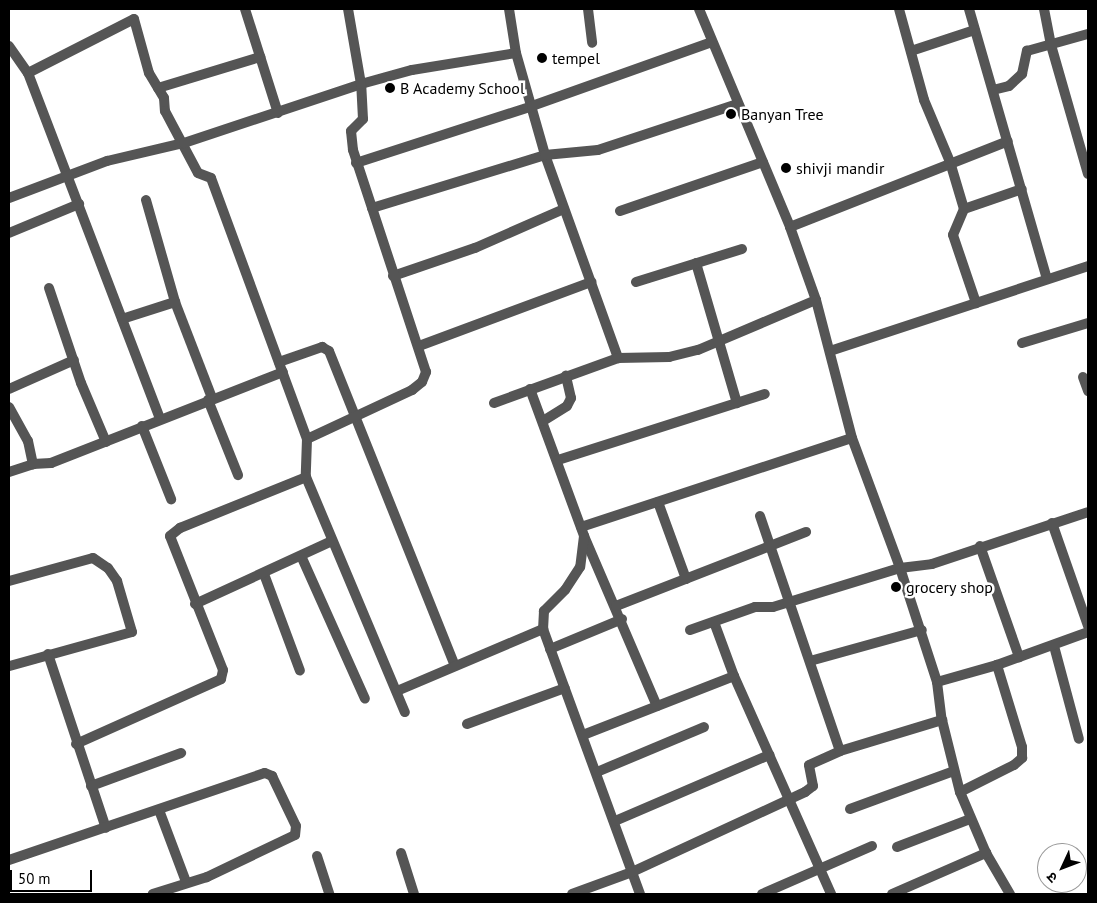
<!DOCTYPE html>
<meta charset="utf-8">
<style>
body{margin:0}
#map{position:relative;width:1097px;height:903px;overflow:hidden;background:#fff;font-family:"PT Sans","Noto Sans Devanagari",sans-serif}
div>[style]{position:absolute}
.street>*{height:10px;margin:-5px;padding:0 5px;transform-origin:5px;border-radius:5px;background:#555}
.dots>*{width:14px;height:14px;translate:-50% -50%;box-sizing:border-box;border:2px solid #fff;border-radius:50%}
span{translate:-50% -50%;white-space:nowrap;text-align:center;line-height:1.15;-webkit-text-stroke:5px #fff;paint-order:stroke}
.poi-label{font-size:16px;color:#000}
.left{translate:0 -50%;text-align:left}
.frame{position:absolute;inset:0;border:10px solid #000;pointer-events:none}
.north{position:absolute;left:1037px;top:843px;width:50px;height:50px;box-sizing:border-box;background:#fff;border:1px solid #999;border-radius:50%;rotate:227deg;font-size:14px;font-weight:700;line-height:20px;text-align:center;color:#000}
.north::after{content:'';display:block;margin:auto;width:18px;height:22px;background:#000;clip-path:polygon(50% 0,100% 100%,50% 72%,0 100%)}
.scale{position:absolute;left:10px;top:870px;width:82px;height:22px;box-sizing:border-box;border:2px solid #000;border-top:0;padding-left:6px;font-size:15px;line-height:18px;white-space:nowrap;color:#000;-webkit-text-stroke:4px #fff;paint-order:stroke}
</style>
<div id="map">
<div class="street">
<div style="left:245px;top:9px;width:109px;rotate:72.4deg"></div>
<div style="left:509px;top:9px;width:45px;rotate:81deg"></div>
<div style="left:516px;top:53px;width:106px;rotate:74.1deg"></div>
<div style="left:545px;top:155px;width:216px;rotate:70.2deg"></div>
<div style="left:588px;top:9px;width:34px;rotate:83deg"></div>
<div style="left:699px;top:9px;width:236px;rotate:67.3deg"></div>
<div style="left:790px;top:227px;width:77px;rotate:70.4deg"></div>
<div style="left:816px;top:300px;width:143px;rotate:75.4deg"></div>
<div style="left:852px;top:438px;width:139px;rotate:69.7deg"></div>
<div style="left:900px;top:568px;width:120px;rotate:72deg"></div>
<div style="left:937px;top:682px;width:38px;rotate:83deg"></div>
<div style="left:942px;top:720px;width:74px;rotate:76deg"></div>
<div style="left:960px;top:792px;width:66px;rotate:66.9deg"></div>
<div style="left:986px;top:853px;width:48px;rotate:59.7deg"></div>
<div style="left:899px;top:9px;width:94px;rotate:74.6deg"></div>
<div style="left:924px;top:100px;width:67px;rotate:67.2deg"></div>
<div style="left:950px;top:162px;width:49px;rotate:73.4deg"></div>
<div style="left:964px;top:209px;width:28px;rotate:113deg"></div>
<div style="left:953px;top:235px;width:72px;rotate:71.3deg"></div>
<div style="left:969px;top:9px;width:281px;rotate:73.9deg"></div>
<div style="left:1044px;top:9px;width:37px;rotate:79deg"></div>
<div style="left:1051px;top:45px;width:134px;rotate:74deg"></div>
<div style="left:9px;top:46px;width:33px;rotate:55deg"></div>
<div style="left:28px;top:73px;width:370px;rotate:69.1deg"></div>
<div style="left:911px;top:51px;width:67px;rotate:-18.2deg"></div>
<div style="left:28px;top:73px;width:119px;rotate:-27deg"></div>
<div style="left:134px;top:19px;width:56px;rotate:74.5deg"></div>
<div style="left:149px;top:73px;width:29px;rotate:59deg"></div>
<div style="left:164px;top:98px;width:13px;rotate:86deg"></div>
<div style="left:165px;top:111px;width:70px;rotate:62deg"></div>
<div style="left:198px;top:173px;width:14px;rotate:21deg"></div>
<div style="left:211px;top:178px;width:278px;rotate:69.8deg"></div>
<div style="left:307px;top:439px;width:38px;rotate:92deg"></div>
<div style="left:306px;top:477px;width:255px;rotate:67.2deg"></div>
<div style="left:158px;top:88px;width:107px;rotate:-16.9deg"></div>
<div style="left:993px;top:90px;width:16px;rotate:-14deg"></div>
<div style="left:1009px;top:86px;width:18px;rotate:-43deg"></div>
<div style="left:1022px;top:74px;width:24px;rotate:-78deg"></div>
<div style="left:1027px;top:51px;width:63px;rotate:-15.6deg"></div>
<div style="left:356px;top:163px;width:185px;rotate:-17.9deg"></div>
<div style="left:532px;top:106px;width:191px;rotate:-19.6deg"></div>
<div style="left:9px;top:198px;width:105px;rotate:-20.7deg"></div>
<div style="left:107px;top:161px;width:79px;rotate:-13.2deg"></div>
<div style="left:184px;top:143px;width:187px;rotate:-18.4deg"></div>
<div style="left:361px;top:84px;width:53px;rotate:-15.4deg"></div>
<div style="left:412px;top:70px;width:105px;rotate:-9.3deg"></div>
<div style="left:146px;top:200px;width:106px;rotate:74.1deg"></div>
<div style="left:175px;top:302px;width:103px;rotate:68.9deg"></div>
<div style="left:372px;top:208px;width:181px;rotate:-17deg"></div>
<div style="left:545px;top:155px;width:53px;rotate:-5.4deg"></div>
<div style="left:598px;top:150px;width:146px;rotate:-18.3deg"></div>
<div style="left:964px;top:209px;width:61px;rotate:-19deg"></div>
<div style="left:620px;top:211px;width:151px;rotate:-18.9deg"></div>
<div style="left:790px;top:227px;width:234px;rotate:-21.5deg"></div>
<div style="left:9px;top:233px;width:76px;rotate:-22.5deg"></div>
<div style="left:696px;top:263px;width:146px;rotate:73.7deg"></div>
<div style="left:393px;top:276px;width:87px;rotate:-18.9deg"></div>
<div style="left:475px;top:248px;width:97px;rotate:-23.7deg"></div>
<div style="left:636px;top:282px;width:111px;rotate:-17.3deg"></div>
<div style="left:49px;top:288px;width:100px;rotate:71.4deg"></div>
<div style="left:81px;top:383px;width:64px;rotate:67deg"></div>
<div style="left:122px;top:319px;width:56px;rotate:-17.8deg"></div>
<div style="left:1022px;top:343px;width:69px;rotate:-16.9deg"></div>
<div style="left:419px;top:346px;width:184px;rotate:-20.4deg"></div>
<div style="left:830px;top:351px;width:272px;rotate:-18.2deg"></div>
<div style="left:279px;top:362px;width:46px;rotate:-19.2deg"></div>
<div style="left:322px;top:347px;width:8px;rotate:30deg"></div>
<div style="left:329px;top:351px;width:339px;rotate:68.2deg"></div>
<div style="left:1083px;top:377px;width:15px;rotate:70deg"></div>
<div style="left:9px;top:389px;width:71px;rotate:-24deg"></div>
<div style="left:530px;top:389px;width:157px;rotate:69.8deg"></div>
<div style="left:584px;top:536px;width:185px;rotate:66.8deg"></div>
<div style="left:208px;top:400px;width:81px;rotate:68.2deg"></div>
<div style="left:494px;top:403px;width:132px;rotate:-19.9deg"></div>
<div style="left:618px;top:358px;width:51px;rotate:-1.1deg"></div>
<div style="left:669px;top:357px;width:30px;rotate:-14deg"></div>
<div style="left:698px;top:350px;width:128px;rotate:-23deg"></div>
<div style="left:9px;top:407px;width:39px;rotate:61deg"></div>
<div style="left:28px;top:441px;width:24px;rotate:78deg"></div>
<div style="left:543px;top:421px;width:28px;rotate:-32deg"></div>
<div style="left:567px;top:406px;width:9px;rotate:-63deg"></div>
<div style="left:571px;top:398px;width:23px;rotate:-103deg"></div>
<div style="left:142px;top:426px;width:79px;rotate:68.3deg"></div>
<div style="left:307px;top:439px;width:116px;rotate:-25deg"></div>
<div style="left:412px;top:390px;width:13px;rotate:-39deg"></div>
<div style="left:422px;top:382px;width:11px;rotate:-68deg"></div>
<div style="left:426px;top:372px;width:234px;rotate:-108.2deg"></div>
<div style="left:353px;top:150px;width:19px;rotate:-96deg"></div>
<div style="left:351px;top:131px;width:17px;rotate:-45deg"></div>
<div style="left:363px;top:119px;width:35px;rotate:-93deg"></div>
<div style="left:361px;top:84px;width:76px;rotate:-99.8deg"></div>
<div style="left:558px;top:460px;width:217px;rotate:-17.7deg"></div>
<div style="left:9px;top:472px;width:25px;rotate:-18deg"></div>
<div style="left:33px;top:464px;width:18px;rotate:-3deg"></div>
<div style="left:51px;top:463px;width:249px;rotate:-21.4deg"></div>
<div style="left:658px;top:502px;width:82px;rotate:70deg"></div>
<div style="left:760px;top:516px;width:248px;rotate:71.2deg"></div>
<div style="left:1052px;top:523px;width:109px;rotate:70.7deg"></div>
<div style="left:581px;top:527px;width:285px;rotate:-18.2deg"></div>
<div style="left:584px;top:536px;width:31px;rotate:97deg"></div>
<div style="left:580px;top:567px;width:27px;rotate:123deg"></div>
<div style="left:565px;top:590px;width:30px;rotate:135deg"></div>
<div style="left:544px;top:611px;width:18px;rotate:93deg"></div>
<div style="left:543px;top:629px;width:282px;rotate:69.9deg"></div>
<div style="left:980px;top:546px;width:118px;rotate:70.6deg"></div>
<div style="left:302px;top:558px;width:154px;rotate:65.9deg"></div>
<div style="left:264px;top:574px;width:103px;rotate:69.6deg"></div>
<div style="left:9px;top:581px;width:87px;rotate:-15.3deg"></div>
<div style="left:93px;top:558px;width:18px;rotate:34deg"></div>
<div style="left:108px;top:568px;width:16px;rotate:55deg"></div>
<div style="left:117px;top:581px;width:53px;rotate:73.6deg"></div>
<div style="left:132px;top:632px;width:128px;rotate:164.5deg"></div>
<div style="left:195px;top:604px;width:151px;rotate:-24.7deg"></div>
<div style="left:616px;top:606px;width:204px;rotate:-21.3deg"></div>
<div style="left:714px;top:622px;width:58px;rotate:69.7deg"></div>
<div style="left:734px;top:676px;width:239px;rotate:66deg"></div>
<div style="left:690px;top:630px;width:69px;rotate:-19.5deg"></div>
<div style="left:755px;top:607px;width:18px"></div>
<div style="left:773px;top:607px;width:133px;rotate:-17.1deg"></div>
<div style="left:900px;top:568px;width:32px;rotate:-7deg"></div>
<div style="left:932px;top:564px;width:164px;rotate:-18.4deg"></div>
<div style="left:1054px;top:646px;width:96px;rotate:75deg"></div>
<div style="left:550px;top:649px;width:78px;rotate:-22.6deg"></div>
<div style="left:48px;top:654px;width:183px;rotate:71.6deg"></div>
<div style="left:810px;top:661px;width:116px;rotate:-15.5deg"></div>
<div style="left:937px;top:682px;width:62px;rotate:-15.8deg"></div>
<div style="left:997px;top:665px;width:97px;rotate:-19.9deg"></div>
<div style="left:397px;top:691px;width:159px;rotate:-23deg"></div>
<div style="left:467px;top:724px;width:104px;rotate:-20.2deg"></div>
<div style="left:583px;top:735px;width:162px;rotate:-21.3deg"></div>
<div style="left:76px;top:744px;width:159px;rotate:-24.1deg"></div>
<div style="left:221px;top:679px;width:9px;rotate:-77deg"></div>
<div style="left:223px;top:670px;width:144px;rotate:-111.6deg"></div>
<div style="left:170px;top:536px;width:13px;rotate:-39deg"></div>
<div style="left:180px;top:528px;width:136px;rotate:-22deg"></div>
<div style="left:597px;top:772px;width:116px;rotate:-22.8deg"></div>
<div style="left:91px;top:786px;width:96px;rotate:-20.1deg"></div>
<div style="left:960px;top:792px;width:60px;rotate:-26.6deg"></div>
<div style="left:1014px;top:765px;width:11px;rotate:-41deg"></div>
<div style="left:1022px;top:758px;width:11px;rotate:-90deg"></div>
<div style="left:1022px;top:747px;width:86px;rotate:-107deg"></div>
<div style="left:850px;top:809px;width:111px;rotate:-20.1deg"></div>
<div style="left:159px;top:810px;width:77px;rotate:69.4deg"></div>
<div style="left:615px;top:821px;width:168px;rotate:-23.2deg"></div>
<div style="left:897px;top:847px;width:78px;rotate:-21deg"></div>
<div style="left:401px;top:853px;width:43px;rotate:72.4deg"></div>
<div style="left:317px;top:856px;width:40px;rotate:72deg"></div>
<div style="left:9px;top:860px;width:270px;rotate:-18.8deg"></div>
<div style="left:265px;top:773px;width:8px;rotate:23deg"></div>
<div style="left:272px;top:776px;width:55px;rotate:64.4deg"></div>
<div style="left:296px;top:826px;width:9px;rotate:96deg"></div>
<div style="left:295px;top:835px;width:98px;rotate:154.5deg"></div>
<div style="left:207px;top:877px;width:57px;rotate:162.5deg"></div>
<div style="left:572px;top:894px;width:64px;rotate:-20.1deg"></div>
<div style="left:632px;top:872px;width:191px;rotate:-24.8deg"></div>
<div style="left:805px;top:792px;width:10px;rotate:-37deg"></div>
<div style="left:813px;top:786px;width:21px;rotate:-101deg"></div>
<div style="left:809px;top:765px;width:34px;rotate:-24deg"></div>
<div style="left:840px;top:751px;width:107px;rotate:-16.9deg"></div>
<div style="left:762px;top:894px;width:120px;rotate:-23.6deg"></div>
<div style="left:892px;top:894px;width:103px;rotate:-23.6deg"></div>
</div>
<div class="dots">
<div style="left:542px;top:58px;background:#000"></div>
<div style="left:390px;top:88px;background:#000"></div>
<div style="left:731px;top:114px;background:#000"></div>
<div style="left:786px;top:168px;background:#000"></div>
<div style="left:896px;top:587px;background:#000"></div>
</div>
<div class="poi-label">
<span class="left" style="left:552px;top:58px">tempel</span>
<span class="left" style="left:400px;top:88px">B Academy School</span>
<span class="left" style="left:741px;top:114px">Banyan Tree</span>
<span class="left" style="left:796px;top:168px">shivji mandir</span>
<span class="left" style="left:906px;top:587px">grocery shop</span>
</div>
<div class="frame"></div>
<div class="north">उ</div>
<div class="scale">50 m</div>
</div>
